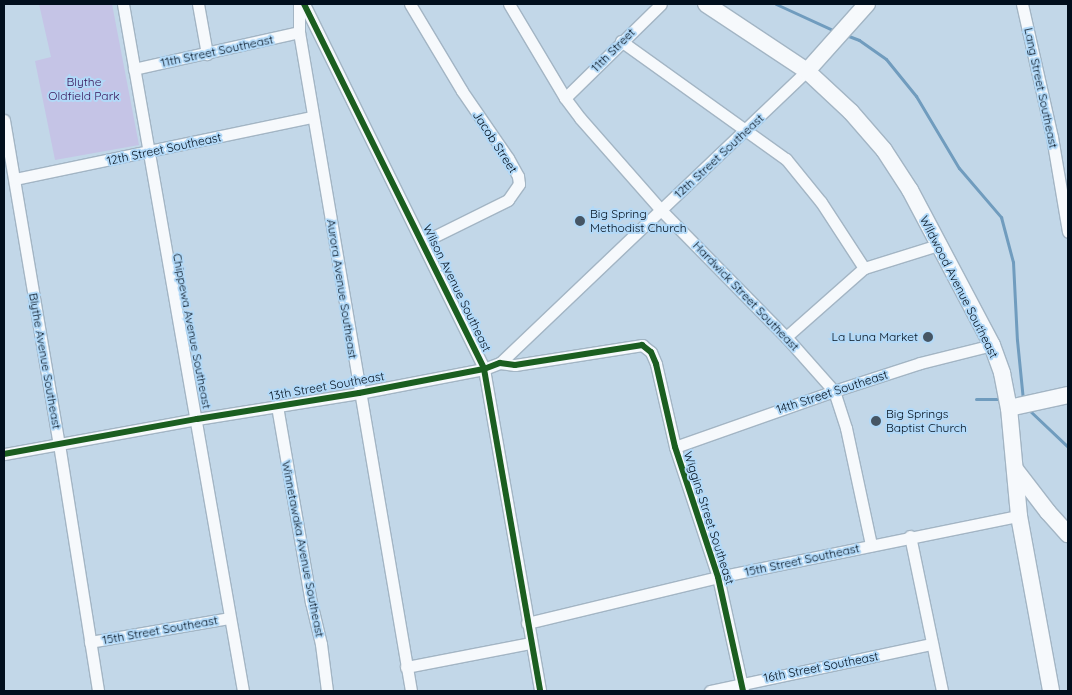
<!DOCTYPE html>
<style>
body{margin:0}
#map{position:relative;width:1072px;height:695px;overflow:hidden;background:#c2d7e8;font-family:Quicksand,sans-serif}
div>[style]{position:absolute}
.green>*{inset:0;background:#c5c4e6}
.stream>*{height:3px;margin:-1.5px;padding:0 1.5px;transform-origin:1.5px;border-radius:1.5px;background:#709cbe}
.roads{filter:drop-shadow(1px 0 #a3b5c4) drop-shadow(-1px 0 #a3b5c4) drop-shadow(0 1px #a3b5c4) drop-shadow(0 -1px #a3b5c4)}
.street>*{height:11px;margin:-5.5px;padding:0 5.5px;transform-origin:5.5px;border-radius:5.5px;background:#f6f9fc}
.secondary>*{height:16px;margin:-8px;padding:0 8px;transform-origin:8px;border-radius:8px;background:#f6f9fc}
.cycleway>*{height:6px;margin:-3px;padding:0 3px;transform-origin:3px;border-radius:3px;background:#1b5e20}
.dots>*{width:14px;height:14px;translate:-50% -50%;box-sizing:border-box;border:2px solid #b2d9f8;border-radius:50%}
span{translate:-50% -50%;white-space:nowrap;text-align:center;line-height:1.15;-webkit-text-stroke:4px #b2d9f8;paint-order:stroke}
.street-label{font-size:12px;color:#010f1d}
.park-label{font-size:12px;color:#361357}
.poi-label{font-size:12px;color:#010f1d}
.left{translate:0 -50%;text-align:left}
.right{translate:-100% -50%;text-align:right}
.frame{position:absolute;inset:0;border:5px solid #010f1d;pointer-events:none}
</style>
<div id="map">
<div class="green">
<div style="clip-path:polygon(39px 4px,112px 4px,139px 145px,55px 160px,35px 61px,51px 57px)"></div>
</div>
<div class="stream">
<div style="left:776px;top:4px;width:65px;rotate:24.6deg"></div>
<div style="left:846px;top:35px;width:14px;rotate:21deg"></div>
<div style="left:859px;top:40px;width:33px;rotate:35deg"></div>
<div style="left:886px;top:59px;width:48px;rotate:51deg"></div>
<div style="left:916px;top:96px;width:84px;rotate:59.2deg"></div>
<div style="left:959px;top:168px;width:65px;rotate:49.4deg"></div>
<div style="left:1001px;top:217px;width:47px;rotate:75.1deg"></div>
<div style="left:1013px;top:262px;width:78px;rotate:87.1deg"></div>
<div style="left:1017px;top:340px;width:60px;rotate:84.3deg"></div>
<div style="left:976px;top:399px;width:26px"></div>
<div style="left:1029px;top:410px;width:54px;rotate:43.5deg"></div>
</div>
<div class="roads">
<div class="street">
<div style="left:123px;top:4px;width:697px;rotate:80.09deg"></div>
<div style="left:198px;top:4px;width:51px;rotate:79.8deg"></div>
<div style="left:299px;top:4px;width:28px;rotate:90deg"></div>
<div style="left:299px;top:32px;width:668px;rotate:80.35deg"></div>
<div style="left:304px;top:4px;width:407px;rotate:63.7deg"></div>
<div style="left:484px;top:369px;width:327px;rotate:80.1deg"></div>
<div style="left:410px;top:4px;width:101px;rotate:59.1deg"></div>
<div style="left:462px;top:91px;width:81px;rotate:55.5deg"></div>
<div style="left:508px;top:158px;width:21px;rotate:61deg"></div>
<div style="left:518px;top:176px;width:8px;rotate:83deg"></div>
<div style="left:519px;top:184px;width:19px;rotate:125deg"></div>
<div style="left:508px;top:200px;width:95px;rotate:153.7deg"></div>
<div style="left:509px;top:4px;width:109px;rotate:59.2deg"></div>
<div style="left:565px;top:98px;width:25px;rotate:53deg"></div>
<div style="left:580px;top:118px;width:123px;rotate:48.6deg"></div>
<div style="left:661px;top:210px;width:178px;rotate:45.5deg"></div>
<div style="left:786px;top:337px;width:72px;rotate:48.4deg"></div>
<div style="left:834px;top:391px;width:39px;rotate:72deg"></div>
<div style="left:846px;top:428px;width:120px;rotate:77.9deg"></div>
<div style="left:1022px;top:4px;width:136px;rotate:77.3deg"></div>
<div style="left:1052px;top:137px;width:96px;rotate:80.4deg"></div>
<div style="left:621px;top:41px;width:203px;rotate:35.6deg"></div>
<div style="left:786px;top:159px;width:55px;rotate:50.9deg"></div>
<div style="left:821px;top:202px;width:79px;rotate:56.9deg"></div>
<div style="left:134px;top:69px;width:169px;rotate:-12.6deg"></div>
<div style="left:565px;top:98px;width:134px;rotate:-44.4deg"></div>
<div style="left:4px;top:120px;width:329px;rotate:80.4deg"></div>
<div style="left:59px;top:444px;width:250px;rotate:81deg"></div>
<div style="left:15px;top:179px;width:304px;rotate:-11.8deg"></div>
<div style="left:786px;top:337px;width:104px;rotate:-41.5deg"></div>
<div style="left:864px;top:268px;width:77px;rotate:-17.3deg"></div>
<div style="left:500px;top:363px;width:424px;rotate:-43.6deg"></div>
<div style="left:277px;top:406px;width:199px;rotate:80.2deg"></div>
<div style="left:311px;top:602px;width:43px;rotate:76.6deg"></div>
<div style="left:321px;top:644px;width:47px;rotate:82.7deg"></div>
<div style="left:675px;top:447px;width:169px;rotate:-19.4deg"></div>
<div style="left:834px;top:391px;width:90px;rotate:-18deg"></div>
<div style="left:920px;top:363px;width:74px;rotate:-14deg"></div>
<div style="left:4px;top:454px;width:196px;rotate:-10.3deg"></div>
<div style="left:197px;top:419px;width:164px;rotate:-9.1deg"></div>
<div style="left:359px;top:393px;width:127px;rotate:-10.9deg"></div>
<div style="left:484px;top:369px;width:17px;rotate:-21deg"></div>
<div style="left:500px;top:363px;width:15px;rotate:8deg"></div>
<div style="left:515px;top:365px;width:129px;rotate:-8.9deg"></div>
<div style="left:642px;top:345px;width:11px;rotate:38deg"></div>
<div style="left:651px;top:352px;width:13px;rotate:67deg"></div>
<div style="left:656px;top:364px;width:85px;rotate:77.1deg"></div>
<div style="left:675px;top:447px;width:137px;rotate:71.7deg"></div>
<div style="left:718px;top:577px;width:117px;rotate:77.6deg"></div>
<div style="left:910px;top:536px;width:158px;rotate:78.3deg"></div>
<div style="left:527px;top:623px;width:196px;rotate:-13.5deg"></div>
<div style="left:718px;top:577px;width:307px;rotate:-11.5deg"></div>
<div style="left:90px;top:642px;width:141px;rotate:-9.8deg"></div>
<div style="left:406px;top:667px;width:127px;rotate:-10.9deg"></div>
<div style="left:710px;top:691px;width:227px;rotate:-12deg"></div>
</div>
<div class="secondary">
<div style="left:706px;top:4px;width:121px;rotate:33.6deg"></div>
<div style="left:807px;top:71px;width:60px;rotate:43deg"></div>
<div style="left:851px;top:112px;width:50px;rotate:49deg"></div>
<div style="left:884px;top:150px;width:48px;rotate:57deg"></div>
<div style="left:910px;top:190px;width:175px;rotate:62.1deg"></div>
<div style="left:992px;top:345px;width:30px;rotate:70deg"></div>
<div style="left:1002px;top:373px;width:36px;rotate:79deg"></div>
<div style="left:1009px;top:408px;width:108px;rotate:84.7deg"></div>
<div style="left:1019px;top:516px;width:178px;rotate:79.6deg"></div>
<div style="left:807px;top:71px;width:90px;rotate:-48.2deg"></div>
<div style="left:1009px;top:408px;width:60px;rotate:-12.4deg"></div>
<div style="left:1015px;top:469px;width:54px;rotate:52.5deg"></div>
<div style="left:1048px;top:512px;width:30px;rotate:48deg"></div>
</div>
</div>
<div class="cycleway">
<div style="left:304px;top:4px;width:407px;rotate:63.7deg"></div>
<div style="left:484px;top:369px;width:327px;rotate:80.1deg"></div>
<div style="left:4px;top:454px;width:196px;rotate:-10.3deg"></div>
<div style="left:197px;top:419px;width:164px;rotate:-9.1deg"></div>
<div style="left:359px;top:393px;width:127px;rotate:-10.9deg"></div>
<div style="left:484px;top:369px;width:17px;rotate:-21deg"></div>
<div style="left:500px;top:363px;width:15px;rotate:8deg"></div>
<div style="left:515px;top:365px;width:129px;rotate:-8.9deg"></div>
<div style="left:642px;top:345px;width:11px;rotate:38deg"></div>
<div style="left:651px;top:352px;width:13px;rotate:67deg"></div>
<div style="left:656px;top:364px;width:85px;rotate:77.1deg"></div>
<div style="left:675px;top:447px;width:137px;rotate:71.7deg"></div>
<div style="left:718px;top:577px;width:117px;rotate:77.6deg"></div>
</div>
<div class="dots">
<div style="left:580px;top:221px;background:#455564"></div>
<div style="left:928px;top:337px;background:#455564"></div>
<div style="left:876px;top:421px;background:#455564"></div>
</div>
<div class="street-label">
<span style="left:613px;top:50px;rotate:-45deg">11th Street</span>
<span style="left:217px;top:51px;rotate:-12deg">11th Street Southeast</span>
<span style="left:1041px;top:88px;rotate:78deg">Lang Street Southeast</span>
<span style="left:495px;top:142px;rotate:57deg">Jacob Street</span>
<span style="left:164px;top:149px;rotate:-12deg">12th Street Southeast</span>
<span style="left:719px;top:156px;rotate:-43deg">12th Street Southeast</span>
<span style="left:959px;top:287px;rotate:63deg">Wildwood Avenue Southeast</span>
<span style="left:457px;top:288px;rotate:64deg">Wilson Avenue Southeast</span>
<span style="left:342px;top:289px;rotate:81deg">Aurora Avenue Southeast</span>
<span style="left:746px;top:296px;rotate:46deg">Hardwick Street Southeast</span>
<span style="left:192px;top:331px;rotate:79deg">Chippewa Avenue Southeast</span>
<span style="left:45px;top:361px;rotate:80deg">Blythe Avenue Southeast</span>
<span style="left:327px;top:386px;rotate:-10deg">13th Street Southeast</span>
<span style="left:832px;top:392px;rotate:-18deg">14th Street Southeast</span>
<span style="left:709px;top:518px;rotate:72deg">Wiggins Street Southeast</span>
<span style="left:303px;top:549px;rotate:79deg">Winnetawaka Avenue Southeast</span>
<span style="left:802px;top:560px;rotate:-12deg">15th Street Southeast</span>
<span style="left:160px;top:630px;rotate:-10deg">15th Street Southeast</span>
<span style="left:821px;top:667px;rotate:-11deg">16th Street Southeast</span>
</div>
<div class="park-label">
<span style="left:84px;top:89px">Blythe<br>Oldfield Park</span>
</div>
<div class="poi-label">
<span class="left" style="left:590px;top:221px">Big Spring<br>Methodist Church</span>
<span class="right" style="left:918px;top:337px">La Luna Market</span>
<span class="left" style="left:886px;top:421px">Big Springs<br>Baptist Church</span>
</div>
<div class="frame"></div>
</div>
